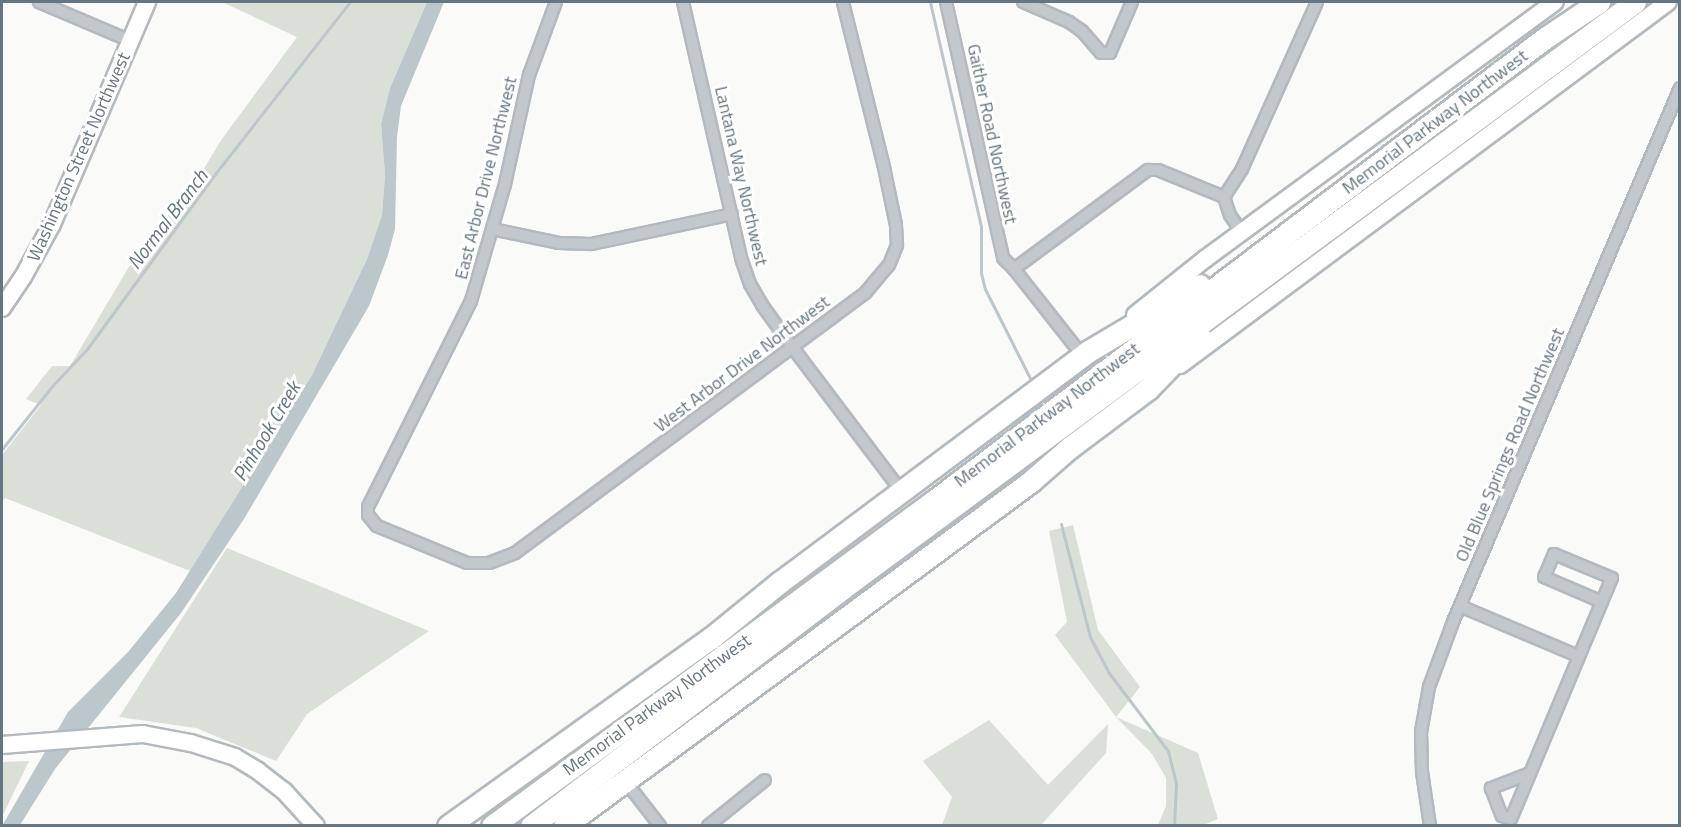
<!DOCTYPE html>
<style>
body{margin:0}
#map{position:relative;width:1681px;height:827px;overflow:hidden;background:#fafaf8;font-family:"Titillium Web",sans-serif}
div>[style]{position:absolute}
.green>*{inset:0;background:#dadfd7}
.water>*{inset:0;background:#bbc7cb}
.stream>*{height:3px;margin:-1.5px;padding:0 1.5px;transform-origin:1.5px;border-radius:1.5px;background:#bbc7cb}
.roads{filter:drop-shadow(2px 0 #b3babf) drop-shadow(-2px 0 #b3babf) drop-shadow(0 2px #b3babf) drop-shadow(0 -2px #b3babf)}
.street>*{height:10px;margin:-5px;padding:0 5px;transform-origin:5px;border-radius:5px;background:#c3c8cc}
.secondary>*{height:16px;margin:-8px;padding:0 8px;transform-origin:8px;border-radius:8px;background:#fff}
.highway>*{height:21px;margin:-10.5px;padding:0 10.5px;transform-origin:10.5px;border-radius:10.5px;background:#fff}
span{translate:-50% -50%;white-space:nowrap;text-align:center;line-height:1.15;-webkit-text-stroke:6px #fff;paint-order:stroke}
.street-label{font-size:18px;color:#657683}
.water-label{font-size:20px;color:#60757c;font-style:italic}
.frame{position:absolute;inset:0;border:3px solid #657683;pointer-events:none}
</style>
<div id="map">
<div class="green">
<div style="clip-path:polygon(222px 2px,427px 2px,390px 88px,381px 124px,385px 175px,382px 215px,367px 259px,312px 375px,190px 571px,5px 498px,2px 502px,2px 455px,41px 405px,26px 399px,52px 366px,70px 366px,139px 250px,195px 183px,222px 139px,297px 37px)"></div>
<div style="clip-path:polygon(1073px 525px,1098px 630px,1140px 687px,1116px 717px,1198px 753px,1218px 819px,1203px 825px,1158px 825px,1166px 806px,1166px 778px,1152px 754px,1116px 717px,1055px 635px,1067px 622px,1049px 531px)"></div>
<div style="clip-path:polygon(227px 548px,429px 631px,307px 714px,276px 761px,196px 728px,119px 717px)"></div>
<div style="clip-path:polygon(989px 720px,1048px 785px,1108px 724px,1106px 753px,1041px 825px,942px 825px,952px 797px,923px 761px)"></div>
<div style="clip-path:polygon(29px 761px,2px 817px,2px 762px)"></div>
</div>
<div class="water">
<div style="clip-path:polygon(427px 2px,444px 2px,401px 106px,397px 137px,395px 229px,388px 255px,369px 306px,244px 519px,181px 613px,55px 769px,20px 825px,2px 826px,68px 712px,128px 652px,176px 593px,312px 375px,367px 259px,382px 215px,385px 175px,381px 124px,390px 88px)"></div>
</div>
<div class="stream">
<div style="left:930px;top:2px;width:230px;rotate:77.2deg"></div>
<div style="left:981px;top:226px;width:47px;rotate:90deg"></div>
<div style="left:981px;top:273px;width:16px;rotate:76deg"></div>
<div style="left:985px;top:289px;width:100px;rotate:63.2deg"></div>
<div style="left:2px;top:449px;width:82px;rotate:-51.4deg"></div>
<div style="left:53px;top:385px;width:50px;rotate:-46.6deg"></div>
<div style="left:87px;top:349px;width:217px;rotate:-53.8deg"></div>
<div style="left:215px;top:174px;width:219px;rotate:-51.9deg"></div>
<div style="left:1061px;top:524px;width:117px;rotate:75.6deg"></div>
<div style="left:1090px;top:637px;width:41px;rotate:62.2deg"></div>
<div style="left:1109px;top:673px;width:98px;rotate:52.9deg"></div>
<div style="left:1168px;top:751px;width:34px;rotate:76deg"></div>
<div style="left:1176px;top:784px;width:42px;rotate:92.7deg"></div>
</div>
<div class="roads">
<div class="street">
<div style="left:39px;top:2px;width:100px;rotate:23deg"></div>
<div style="left:556px;top:2px;width:78px;rotate:110.3deg"></div>
<div style="left:529px;top:75px;width:112px;rotate:102.4deg"></div>
<div style="left:505px;top:184px;width:122px;rotate:106.2deg"></div>
<div style="left:471px;top:301px;width:230px;rotate:116.6deg"></div>
<div style="left:368px;top:507px;width:8px;rotate:90deg"></div>
<div style="left:368px;top:515px;width:14px;rotate:51deg"></div>
<div style="left:377px;top:526px;width:97px;rotate:22.3deg"></div>
<div style="left:467px;top:563px;width:22px"></div>
<div style="left:489px;top:563px;width:28px;rotate:-21deg"></div>
<div style="left:515px;top:553px;width:437px;rotate:-36.6deg"></div>
<div style="left:866px;top:292px;width:35px;rotate:-50deg"></div>
<div style="left:889px;top:265px;width:22px;rotate:-68deg"></div>
<div style="left:897px;top:245px;width:20px;rotate:-93deg"></div>
<div style="left:896px;top:225px;width:63px;rotate:-101.8deg"></div>
<div style="left:883px;top:163px;width:166px;rotate:-104deg"></div>
<div style="left:683px;top:2px;width:262px;rotate:77.2deg"></div>
<div style="left:741px;top:258px;width:28px;rotate:71deg"></div>
<div style="left:750px;top:284px;width:24px;rotate:60deg"></div>
<div style="left:762px;top:305px;width:53px;rotate:54.2deg"></div>
<div style="left:793px;top:348px;width:179px;rotate:52.9deg"></div>
<div style="left:946px;top:2px;width:262px;rotate:77.4deg"></div>
<div style="left:1003px;top:258px;width:16px;rotate:45deg"></div>
<div style="left:1014px;top:269px;width:110px;rotate:51.7deg"></div>
<div style="left:1023px;top:2px;width:50px;rotate:23.5deg"></div>
<div style="left:1069px;top:22px;width:16px;rotate:35deg"></div>
<div style="left:1082px;top:31px;width:29px;rotate:49deg"></div>
<div style="left:1101px;top:53px;width:9px"></div>
<div style="left:1110px;top:53px;width:56px;rotate:-66.7deg"></div>
<div style="left:1224px;top:197px;width:33px;rotate:-57deg"></div>
<div style="left:1242px;top:169px;width:183px;rotate:-65.8deg"></div>
<div style="left:1224px;top:197px;width:19px;rotate:72deg"></div>
<div style="left:1230px;top:215px;width:22px;rotate:56deg"></div>
<div style="left:492px;top:229px;width:68px;rotate:11.8deg"></div>
<div style="left:559px;top:243px;width:32px;rotate:2deg"></div>
<div style="left:591px;top:244px;width:144px;rotate:-12deg"></div>
<div style="left:1014px;top:269px;width:167px;rotate:-36.5deg"></div>
<div style="left:1148px;top:170px;width:10px"></div>
<div style="left:1158px;top:170px;width:71px;rotate:22.2deg"></div>
<div style="left:1460px;top:606px;width:128px;rotate:23deg"></div>
<div style="left:1528px;top:774px;width:40px;rotate:159deg"></div>
<div style="left:1491px;top:788px;width:30px;rotate:69deg"></div>
<div style="left:1502px;top:816px;width:9px;rotate:18deg"></div>
<div style="left:1511px;top:819px;width:261px;rotate:-67.3deg"></div>
<div style="left:1612px;top:578px;width:63px;rotate:-157.5deg"></div>
<div style="left:1554px;top:554px;width:25px;rotate:113deg"></div>
<div style="left:1544px;top:577px;width:63px;rotate:23.3deg"></div>
<div style="left:626px;top:782px;width:56px;rotate:52.3deg"></div>
<div style="left:708px;top:826px;width:73px;rotate:-38.9deg"></div>
<div style="left:1430px;top:826px;width:55px;rotate:-98.4deg"></div>
<div style="left:1422px;top:772px;width:40px;rotate:-91.4deg"></div>
<div style="left:1421px;top:732px;width:46px;rotate:-79.9deg"></div>
<div style="left:1429px;top:687px;width:69px;rotate:-69.7deg"></div>
<div style="left:1453px;top:622px;width:580px;rotate:-66.97deg"></div>
</div>
<div class="secondary">
<div style="left:2px;top:308px;width:37px;rotate:-56deg"></div>
<div style="left:23px;top:277px;width:60px;rotate:-61.3deg"></div>
<div style="left:52px;top:224px;width:241px;rotate:-66.8deg"></div>
<div style="left:1135px;top:315px;width:90px;rotate:-38.7deg"></div>
<div style="left:1205px;top:259px;width:434px;rotate:-36.3deg"></div>
<div style="left:1180px;top:365px;width:608px;rotate:-36.64deg"></div>
<div style="left:2px;top:745px;width:141px;rotate:-4.5deg"></div>
<div style="left:143px;top:734px;width:49px;rotate:10.6deg"></div>
<div style="left:191px;top:743px;width:46px;rotate:17.7deg"></div>
<div style="left:235px;top:757px;width:27px;rotate:31deg"></div>
<div style="left:258px;top:771px;width:33px;rotate:38deg"></div>
<div style="left:284px;top:791px;width:47px;rotate:47.6deg"></div>
</div>
<div class="highway">
<div style="left:448px;top:826px;width:323px;rotate:-35.6deg"></div>
<div style="left:711px;top:638px;width:89px;rotate:-39.1deg"></div>
<div style="left:780px;top:582px;width:384px;rotate:-36.8deg"></div>
<div style="left:1087px;top:352px;width:131px;rotate:-30.7deg"></div>
<div style="left:492px;top:826px;width:550px;rotate:-36.35deg"></div>
<div style="left:935px;top:500px;width:765px;rotate:-37.14deg"></div>
<div style="left:1545px;top:38px;width:65px;rotate:-33.7deg"></div>
<div style="left:531px;top:826px;width:392px;rotate:-37.3deg"></div>
<div style="left:843px;top:588px;width:985px;rotate:-36.5deg"></div>
<div style="left:564px;top:826px;width:579px;rotate:-36.43deg"></div>
<div style="left:1030px;top:482px;width:52px;rotate:-41.1deg"></div>
<div style="left:1069px;top:448px;width:99px;rotate:-36.8deg"></div>
<div style="left:1148px;top:389px;width:74px;rotate:-46.1deg"></div>
</div>
</div>
<div class="street-label">
<span style="left:1435px;top:122px;rotate:-37deg">Memorial Parkway Northwest</span>
<span style="left:992px;top:134px;rotate:78deg">Gaither Road Northwest</span>
<span style="left:79px;top:157px;rotate:-66deg">Washington Street Northwest</span>
<span style="left:741px;top:176px;rotate:77deg">Lantana Way Northwest</span>
<span style="left:486px;top:178px;rotate:-76deg">East Arbor Drive Northwest</span>
<span style="left:742px;top:364px;rotate:-37deg">West Arbor Drive Northwest</span>
<span style="left:1047px;top:415px;rotate:-37deg">Memorial Parkway Northwest</span>
<span style="left:1510px;top:445px;rotate:-67deg">Old Blue Springs Road Northwest</span>
<span style="left:657px;top:705px;rotate:-36deg">Memorial Parkway Northwest</span>
</div>
<div class="water-label">
<span style="left:167px;top:219px;rotate:-53deg">Normal Branch</span>
<span style="left:266px;top:431px;rotate:-59deg">Pinhook Creek</span>
</div>
<div class="frame"></div>
</div>
